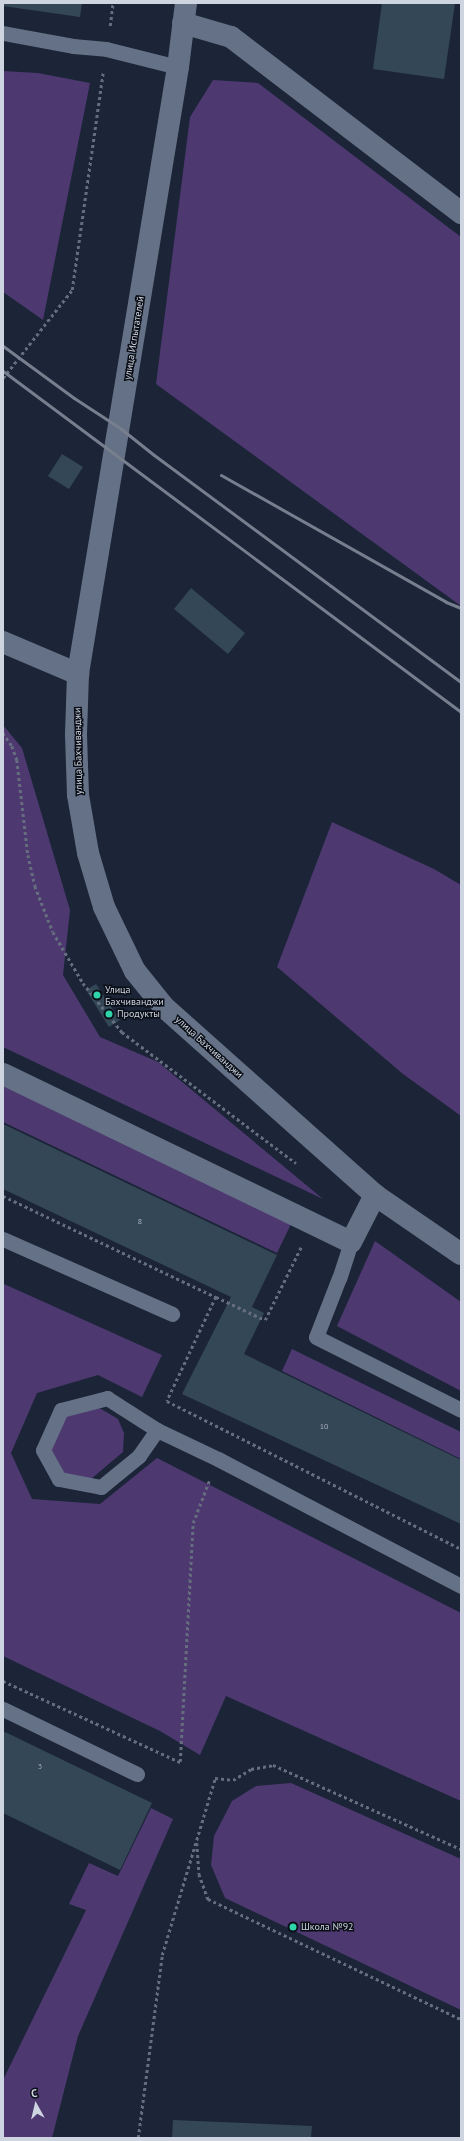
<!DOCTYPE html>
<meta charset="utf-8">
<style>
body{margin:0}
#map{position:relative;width:464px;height:2141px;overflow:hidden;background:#1b2537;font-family:"PT Sans",sans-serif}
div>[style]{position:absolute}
.green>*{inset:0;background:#4d3870}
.building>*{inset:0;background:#344757}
.path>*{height:2.5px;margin-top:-1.25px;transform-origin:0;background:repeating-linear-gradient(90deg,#656e7e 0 3px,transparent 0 6px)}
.lane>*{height:15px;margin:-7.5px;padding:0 7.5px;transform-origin:7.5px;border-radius:7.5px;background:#657186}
.street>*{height:22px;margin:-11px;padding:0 11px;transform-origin:11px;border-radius:11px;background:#657186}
.secondary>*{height:22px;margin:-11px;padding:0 11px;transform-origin:11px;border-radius:11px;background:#657186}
.rail>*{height:3px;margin:-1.5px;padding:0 1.5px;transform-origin:1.5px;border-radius:1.5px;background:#777f8e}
.dots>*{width:11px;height:11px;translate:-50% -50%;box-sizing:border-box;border:2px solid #0a0e16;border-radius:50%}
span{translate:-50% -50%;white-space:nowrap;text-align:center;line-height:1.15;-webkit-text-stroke:3px #0a0e16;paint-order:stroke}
.number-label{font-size:8px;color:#a8b2be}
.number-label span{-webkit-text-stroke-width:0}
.street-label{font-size:10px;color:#ced5e1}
.poi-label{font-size:10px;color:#ced5e1}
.left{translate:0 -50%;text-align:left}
.frame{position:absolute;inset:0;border:4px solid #ced5e1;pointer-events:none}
.north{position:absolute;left:16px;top:2085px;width:40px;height:40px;-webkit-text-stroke:3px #0a0e16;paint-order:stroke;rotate:352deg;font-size:11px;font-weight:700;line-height:16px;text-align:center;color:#ced5e1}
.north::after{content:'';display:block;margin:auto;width:14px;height:18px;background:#ced5e1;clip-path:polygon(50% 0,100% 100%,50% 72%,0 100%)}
</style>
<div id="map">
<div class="green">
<div style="clip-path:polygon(3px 71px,38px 73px,90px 83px,43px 320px,3px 292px)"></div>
<div style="clip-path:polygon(213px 80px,258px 83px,461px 237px,461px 606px,156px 384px,190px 117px)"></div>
<div style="clip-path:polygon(3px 725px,22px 748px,70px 910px,63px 975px,100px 1037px,158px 1062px,323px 1199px,3px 1047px)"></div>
<div style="clip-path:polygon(332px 822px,434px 869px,461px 885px,461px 1116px,403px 1074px,277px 967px)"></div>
<div style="clip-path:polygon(3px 1080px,293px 1220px,277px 1253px,3px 1122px)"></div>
<div style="clip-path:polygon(375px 1241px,461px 1302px,461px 1391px,337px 1326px)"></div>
<div style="clip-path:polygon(4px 1284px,162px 1355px,142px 1397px,98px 1375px,37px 1393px,11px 1453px,32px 1499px,100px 1504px,157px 1458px,461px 1613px,461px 1801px,226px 1696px,200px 1755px,160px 1731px,3px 1656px)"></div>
<div style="clip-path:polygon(292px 1349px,461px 1432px,461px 1459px,282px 1371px)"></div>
<div style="clip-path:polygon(96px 1406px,118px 1419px,124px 1433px,123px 1452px,91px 1479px,53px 1472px,42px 1450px,57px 1414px)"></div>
<div style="clip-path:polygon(291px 1783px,461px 1859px,461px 2010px,225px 1898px,211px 1865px,214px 1836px,232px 1801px,256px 1786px)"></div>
<div style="clip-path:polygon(151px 1808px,173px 1819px,78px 2036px,52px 2138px,3px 2138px,3px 2080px,86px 1910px,69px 1904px,89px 1863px,118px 1876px)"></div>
</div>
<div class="building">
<div style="clip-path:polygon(3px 3px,82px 3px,80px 17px,3px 6px)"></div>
<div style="clip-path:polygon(382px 3px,455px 3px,444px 79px,373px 69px)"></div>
<div style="clip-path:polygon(62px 454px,83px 467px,69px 489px,48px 476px)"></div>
<div style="clip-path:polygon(191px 588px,245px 633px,228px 654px,174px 609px)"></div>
<div style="clip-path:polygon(96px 984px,120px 1020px,109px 1027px,86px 990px)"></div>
<div style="clip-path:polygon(3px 1124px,277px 1255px,252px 1307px,264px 1313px,244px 1354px,461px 1460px,461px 1524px,182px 1394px,231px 1297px,3px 1189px)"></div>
<div style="clip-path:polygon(3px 1731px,152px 1803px,120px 1870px,3px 1813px)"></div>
<div style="clip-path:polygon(173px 2120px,312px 2126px,311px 2138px,172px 2138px)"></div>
</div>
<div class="path">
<div style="left:110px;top:26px;width:23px;rotate:-83deg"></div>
<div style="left:3px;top:378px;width:112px;rotate:-51.9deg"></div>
<div style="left:72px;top:290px;width:219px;rotate:-81.9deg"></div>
<div style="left:3px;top:733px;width:16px;rotate:55deg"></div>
<div style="left:12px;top:746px;width:15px;rotate:70deg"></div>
<div style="left:17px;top:760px;width:96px;rotate:83.4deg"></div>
<div style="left:28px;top:855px;width:32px;rotate:77deg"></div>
<div style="left:35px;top:886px;width:49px;rotate:68.6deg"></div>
<div style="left:53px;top:932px;width:59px;rotate:59.5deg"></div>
<div style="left:83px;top:983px;width:63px;rotate:51.5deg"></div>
<div style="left:122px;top:1032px;width:218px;rotate:37deg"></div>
<div style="left:3px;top:1196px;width:236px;rotate:25.4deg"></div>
<div style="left:216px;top:1297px;width:115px;rotate:115.2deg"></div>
<div style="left:167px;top:1401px;width:329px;rotate:26.7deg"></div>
<div style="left:216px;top:1297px;width:54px;rotate:25.1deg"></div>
<div style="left:265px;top:1320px;width:81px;rotate:-63.7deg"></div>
<div style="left:3px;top:1681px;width:195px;rotate:24.6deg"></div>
<div style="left:180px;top:1762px;width:239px;rotate:-86.9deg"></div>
<div style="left:193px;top:1523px;width:45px;rotate:-69.1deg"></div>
<div style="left:197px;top:1843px;width:31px;rotate:86deg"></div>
<div style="left:199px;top:1874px;width:27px;rotate:70deg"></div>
<div style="left:208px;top:1899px;width:280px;rotate:25.4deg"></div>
<div style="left:138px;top:2138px;width:185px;rotate:-82.5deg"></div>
<div style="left:162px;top:1955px;width:185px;rotate:-73.3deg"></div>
<div style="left:215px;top:1778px;width:18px;rotate:6deg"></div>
<div style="left:233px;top:1780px;width:21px;rotate:-31deg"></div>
<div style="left:251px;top:1769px;width:22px;rotate:-10deg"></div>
<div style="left:273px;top:1765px;width:206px;rotate:24.1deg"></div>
</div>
<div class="lane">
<div style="left:3px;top:33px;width:71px;rotate:10.5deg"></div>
<div style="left:73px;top:46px;width:33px;rotate:5deg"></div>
<div style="left:106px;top:49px;width:74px;rotate:14deg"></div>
<div style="left:3px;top:1239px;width:185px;rotate:23.9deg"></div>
<div style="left:351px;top:1242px;width:38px;rotate:108deg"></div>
<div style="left:339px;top:1278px;width:63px;rotate:111.3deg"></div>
<div style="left:316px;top:1337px;width:162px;rotate:26.7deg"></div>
<div style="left:157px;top:1430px;width:32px;rotate:125deg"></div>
<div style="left:139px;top:1456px;width:49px;rotate:140.8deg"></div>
<div style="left:101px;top:1487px;width:43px;rotate:-169.2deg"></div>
<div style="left:59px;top:1479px;width:33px;rotate:-119deg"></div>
<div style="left:43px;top:1450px;width:44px;rotate:-65.8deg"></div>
<div style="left:61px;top:1410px;width:48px;rotate:-14.6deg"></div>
<div style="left:107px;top:1398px;width:59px;rotate:32.6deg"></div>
<div style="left:157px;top:1430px;width:68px;rotate:25.4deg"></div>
<div style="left:218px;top:1459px;width:274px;rotate:27.6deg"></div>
<div style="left:3px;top:1709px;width:149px;rotate:25.9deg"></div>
</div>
<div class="street">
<div style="left:183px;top:23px;width:50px;rotate:16.3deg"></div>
<div style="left:231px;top:37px;width:290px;rotate:37.4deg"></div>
<div style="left:3px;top:1074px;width:386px;rotate:25.8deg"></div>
<div style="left:351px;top:1242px;width:53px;rotate:-62.9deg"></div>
</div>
<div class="secondary">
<div style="left:186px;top:3px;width:64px;rotate:97.1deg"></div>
<div style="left:178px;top:67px;width:615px;rotate:99.36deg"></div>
<div style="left:78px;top:674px;width:61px;rotate:91.9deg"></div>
<div style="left:76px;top:735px;width:60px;rotate:88.1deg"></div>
<div style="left:78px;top:795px;width:59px;rotate:80.2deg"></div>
<div style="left:88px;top:853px;width:56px;rotate:73.5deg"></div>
<div style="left:104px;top:907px;width:71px;rotate:64.2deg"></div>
<div style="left:135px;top:971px;width:46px;rotate:51.1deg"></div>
<div style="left:164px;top:1007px;width:283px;rotate:41.7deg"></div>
<div style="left:375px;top:1195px;width:104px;rotate:34.5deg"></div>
<div style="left:3px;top:642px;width:82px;rotate:23.1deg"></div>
</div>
<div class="rail">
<div style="left:3px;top:346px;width:88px;rotate:36.2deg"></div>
<div style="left:74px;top:398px;width:55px;rotate:33.1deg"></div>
<div style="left:120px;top:428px;width:43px;rotate:38.5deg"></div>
<div style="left:154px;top:455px;width:382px;rotate:36.5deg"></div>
<div style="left:3px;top:371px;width:571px;rotate:36.67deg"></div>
<div style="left:221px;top:475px;width:258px;rotate:29.4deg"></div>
<div style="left:446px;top:602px;width:16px;rotate:22deg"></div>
</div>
<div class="dots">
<div style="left:97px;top:995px;background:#30d4aa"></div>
<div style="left:109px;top:1014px;background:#30d4aa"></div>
<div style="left:293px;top:1927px;background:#30d4aa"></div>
</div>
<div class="number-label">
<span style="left:140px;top:1222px">8</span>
<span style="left:324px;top:1427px">10</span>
<span style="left:40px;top:1767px">3</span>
</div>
<div class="street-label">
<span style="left:134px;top:338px;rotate:-81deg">улица Испытателей</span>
<span style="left:78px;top:751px;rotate:-91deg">улица Бахчиванджи</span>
<span style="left:209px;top:1047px;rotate:42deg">улица Бахчиванджи</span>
</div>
<div class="poi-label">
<span class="left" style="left:105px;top:995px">Улица<br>Бахчиванджи</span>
<span class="left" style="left:117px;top:1014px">Продукты</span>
<span class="left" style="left:301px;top:1927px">Школа №92</span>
</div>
<div class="frame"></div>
<div class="north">С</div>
</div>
